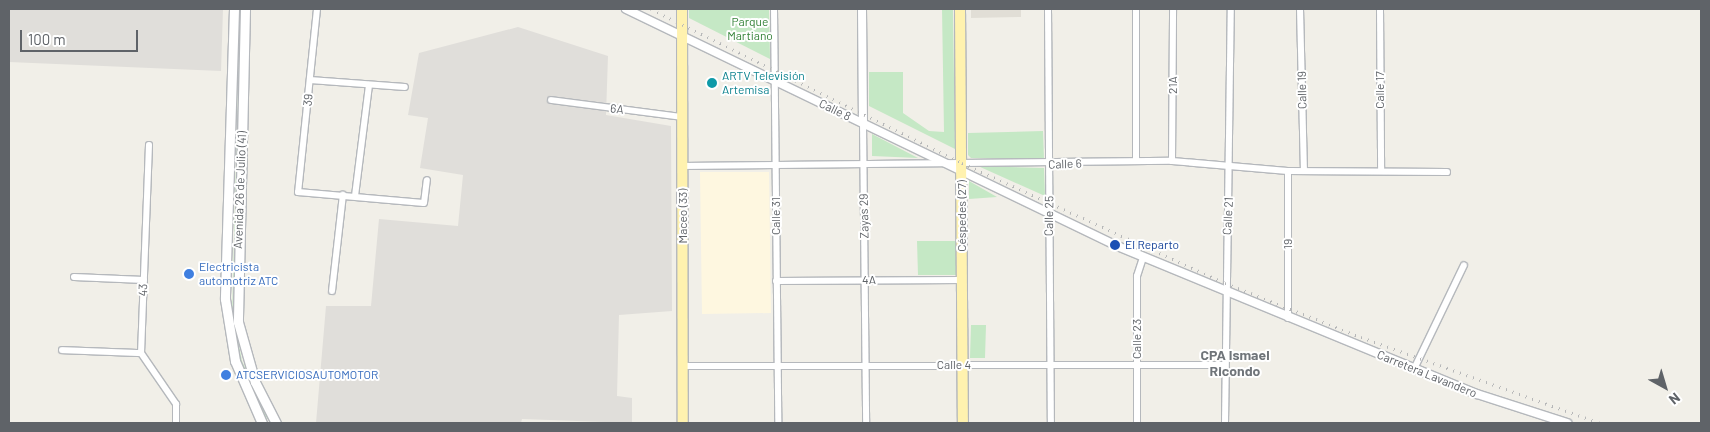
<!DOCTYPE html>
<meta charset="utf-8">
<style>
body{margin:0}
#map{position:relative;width:1710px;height:432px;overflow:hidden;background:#f1efe8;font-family:Barlow,sans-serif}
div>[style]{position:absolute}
.commercial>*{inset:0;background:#fef7e0}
.industrial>*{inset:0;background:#e0deda}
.education>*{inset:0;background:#e1ded6}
.green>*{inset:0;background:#c5e8c5}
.roads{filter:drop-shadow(1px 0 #b5b8bc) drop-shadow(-1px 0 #b5b8bc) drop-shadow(0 1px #b5b8bc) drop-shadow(0 -1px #b5b8bc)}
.minor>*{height:6px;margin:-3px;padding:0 3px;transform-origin:3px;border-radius:3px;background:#fff}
.tertiary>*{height:8px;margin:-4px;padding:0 4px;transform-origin:4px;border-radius:4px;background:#fff}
.secondary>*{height:9px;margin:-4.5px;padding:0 4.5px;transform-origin:4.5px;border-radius:4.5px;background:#fff}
.primary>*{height:10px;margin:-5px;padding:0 5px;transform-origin:5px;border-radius:5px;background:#fff2af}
.rail>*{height:2.5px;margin-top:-1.25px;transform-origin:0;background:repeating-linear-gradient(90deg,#b6b7b8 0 1px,transparent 0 7px)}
.dots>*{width:14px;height:14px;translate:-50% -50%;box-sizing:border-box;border:2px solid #fff;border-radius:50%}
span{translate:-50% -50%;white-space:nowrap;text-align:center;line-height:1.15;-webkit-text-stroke:4px #fff;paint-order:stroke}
.park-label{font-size:12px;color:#348238}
.culture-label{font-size:12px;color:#0d838f}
.left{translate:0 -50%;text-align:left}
.street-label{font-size:12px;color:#5f6368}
.transit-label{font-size:12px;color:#164399}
.shop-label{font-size:12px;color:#366cbe}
.neighbourhood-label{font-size:14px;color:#70757a;font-weight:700}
.frame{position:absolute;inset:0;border:10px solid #5f6368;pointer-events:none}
.north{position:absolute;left:1640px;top:362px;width:50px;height:50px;-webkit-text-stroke:4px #fff;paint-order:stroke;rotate:141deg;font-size:14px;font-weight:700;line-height:20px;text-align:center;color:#5f6368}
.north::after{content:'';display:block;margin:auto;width:18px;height:22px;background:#5f6368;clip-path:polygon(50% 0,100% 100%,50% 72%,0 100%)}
.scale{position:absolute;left:20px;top:30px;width:118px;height:22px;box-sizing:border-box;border:2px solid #5f6368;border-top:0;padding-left:6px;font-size:15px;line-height:18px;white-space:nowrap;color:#5f6368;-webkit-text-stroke:4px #fff;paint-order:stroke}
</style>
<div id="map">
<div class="commercial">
<div style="clip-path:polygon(700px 172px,769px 172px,771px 313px,702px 314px)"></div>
</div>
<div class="industrial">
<div style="clip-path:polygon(9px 9px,223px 9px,221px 71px,9px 62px)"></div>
<div style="clip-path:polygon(518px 27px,608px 56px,606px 115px,671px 126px,672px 311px,619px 315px,617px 396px,632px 398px,632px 423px,522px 419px,521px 423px,316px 423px,326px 306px,371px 306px,379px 219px,458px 226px,463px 175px,420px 168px,428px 118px,408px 115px,419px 53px)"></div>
</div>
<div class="education">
<div style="clip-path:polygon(971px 9px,1021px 9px,1021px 17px,971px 18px)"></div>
</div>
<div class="green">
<div style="clip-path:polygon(240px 9px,233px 314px,242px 361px,271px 423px,261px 411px,240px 361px,232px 317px)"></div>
<div style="clip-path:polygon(689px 9px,769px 9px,770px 59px,689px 18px)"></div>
<div style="clip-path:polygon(942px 9px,953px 9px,955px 149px,869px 106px,869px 72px,903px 72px,903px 113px,929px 131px,944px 132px)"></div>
<div style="clip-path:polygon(1043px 131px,1044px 159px,971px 158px,968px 155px,968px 133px)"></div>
<div style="clip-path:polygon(872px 134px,918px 158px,872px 156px)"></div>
<div style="clip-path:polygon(978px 166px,1044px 168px,1045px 196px)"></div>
<div style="clip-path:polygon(969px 181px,997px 197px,969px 199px)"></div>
<div style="clip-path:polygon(917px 241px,958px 241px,957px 275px,918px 275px)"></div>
<div style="clip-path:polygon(971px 325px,986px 325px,985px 358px,970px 358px)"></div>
</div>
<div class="roads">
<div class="minor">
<div style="left:317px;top:9px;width:184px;rotate:95.9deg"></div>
<div style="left:298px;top:192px;width:126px;rotate:5deg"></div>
<div style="left:424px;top:203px;width:23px;rotate:-83deg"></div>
<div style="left:774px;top:9px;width:414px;rotate:89.4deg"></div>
<div style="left:1048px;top:9px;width:414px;rotate:89.6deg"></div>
<div style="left:1136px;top:9px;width:152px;rotate:90deg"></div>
<div style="left:1300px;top:9px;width:162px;rotate:88.6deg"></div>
<div style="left:1380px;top:9px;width:162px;rotate:89.6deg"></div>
<div style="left:310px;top:80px;width:95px;rotate:4.2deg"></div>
<div style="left:551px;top:100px;width:132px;rotate:7.4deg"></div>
<div style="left:863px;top:123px;width:300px;rotate:89.4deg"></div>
<div style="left:149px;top:145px;width:208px;rotate:92.2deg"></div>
<div style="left:141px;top:353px;width:62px;rotate:55.5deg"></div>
<div style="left:176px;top:404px;width:19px;rotate:90deg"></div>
<div style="left:1172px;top:161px;width:152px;rotate:-89.6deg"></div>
<div style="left:682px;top:166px;width:490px;rotate:-0.6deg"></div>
<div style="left:1172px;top:161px;width:116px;rotate:4.9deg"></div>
<div style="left:1288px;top:171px;width:159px;rotate:0.4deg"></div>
<div style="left:1288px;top:171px;width:147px;rotate:90deg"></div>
<div style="left:355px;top:196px;width:112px;rotate:-82.8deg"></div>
<div style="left:74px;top:277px;width:70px;rotate:2.5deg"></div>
<div style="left:776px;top:281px;width:186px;rotate:-0.3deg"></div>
<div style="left:332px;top:291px;width:97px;rotate:-83.5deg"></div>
<div style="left:62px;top:350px;width:79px;rotate:2.2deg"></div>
<div style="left:683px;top:366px;width:542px;rotate:-0.11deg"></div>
<div style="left:1414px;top:369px;width:115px;rotate:-64.3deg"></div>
<div style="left:1137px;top:423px;width:147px;rotate:-90deg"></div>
<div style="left:1137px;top:276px;width:20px;rotate:-72deg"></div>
<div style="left:1225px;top:423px;width:414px;rotate:-89.2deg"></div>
</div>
<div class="tertiary">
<div style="left:626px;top:9px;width:543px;rotate:25.76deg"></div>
<div style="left:1115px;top:245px;width:391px;rotate:22.4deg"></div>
<div style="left:1477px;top:394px;width:95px;rotate:17.9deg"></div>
<div style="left:862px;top:9px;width:114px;rotate:89.5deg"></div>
</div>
<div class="secondary">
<div style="left:234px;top:9px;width:290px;rotate:91.8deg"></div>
<div style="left:225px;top:299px;width:63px;rotate:80.8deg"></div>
<div style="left:235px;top:361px;width:68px;rotate:66.5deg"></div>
<div style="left:245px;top:9px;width:313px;rotate:91.3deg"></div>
<div style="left:238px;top:322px;width:62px;rotate:74.2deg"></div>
<div style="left:255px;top:382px;width:46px;rotate:62.9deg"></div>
</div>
<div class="primary">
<div style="left:682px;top:9px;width:414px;rotate:89.9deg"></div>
<div style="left:960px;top:9px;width:414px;rotate:89.6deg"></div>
</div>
</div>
<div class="rail">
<div style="left:651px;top:9px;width:347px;rotate:26.3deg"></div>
<div style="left:962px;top:163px;width:289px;rotate:24.5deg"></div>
<div style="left:1225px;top:283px;width:146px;rotate:21.7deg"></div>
<div style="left:1361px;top:337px;width:254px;rotate:19.8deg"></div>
</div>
<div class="dots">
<div style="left:712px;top:83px;background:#0f9aa8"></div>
<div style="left:1115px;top:245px;background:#1a4fb4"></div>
<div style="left:189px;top:274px;background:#3f7fe0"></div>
<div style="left:226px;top:375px;background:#3f7fe0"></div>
</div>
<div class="park-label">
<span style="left:750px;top:29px">Parque<br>Martiano</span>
</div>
<div class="culture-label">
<span class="left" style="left:722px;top:83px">ARTV Televisión<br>Artemisa</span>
</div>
<div class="street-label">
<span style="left:1173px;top:85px;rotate:-90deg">21A</span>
<span style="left:1302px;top:90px;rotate:-91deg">Calle 19</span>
<span style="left:1380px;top:90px;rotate:-90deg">Calle 17</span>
<span style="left:308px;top:100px;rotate:-84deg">39</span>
<span style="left:617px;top:109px;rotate:7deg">6A</span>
<span style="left:835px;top:110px;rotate:26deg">Calle 8</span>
<span style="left:1065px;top:164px;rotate:-2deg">Calle 6</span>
<span style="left:240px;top:190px;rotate:-88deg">Avenida 26 de Julio (41)</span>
<span style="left:683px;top:216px;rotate:-90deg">Maceo (33)</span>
<span style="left:776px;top:216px;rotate:-90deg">Calle 31</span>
<span style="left:864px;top:216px;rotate:-91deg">Zayas 29</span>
<span style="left:962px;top:216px;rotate:-90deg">Céspedes (27)</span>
<span style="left:1049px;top:216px;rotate:-89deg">Calle 25</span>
<span style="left:1228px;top:216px;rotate:-87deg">Calle 21</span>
<span style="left:1288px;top:244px;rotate:-90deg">19</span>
<span style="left:869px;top:280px">4A</span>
<span style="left:143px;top:290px;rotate:-88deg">43</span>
<span style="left:1137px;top:339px;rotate:-90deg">Calle 23</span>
<span style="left:954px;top:365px">Calle 4</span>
<span style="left:1427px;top:374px;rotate:22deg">Carretera Lavandero</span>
</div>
<div class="transit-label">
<span class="left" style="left:1125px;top:245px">El Reparto</span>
</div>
<div class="shop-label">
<span class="left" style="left:199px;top:274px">Electricista<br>automotriz ATC</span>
<span class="left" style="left:236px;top:375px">ATCSERVICIOSAUTOMOTOR</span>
</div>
<div class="neighbourhood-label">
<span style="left:1235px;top:363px">CPA Ismael<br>Ricondo</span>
</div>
<div class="frame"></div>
<div class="north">N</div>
<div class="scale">100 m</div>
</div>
